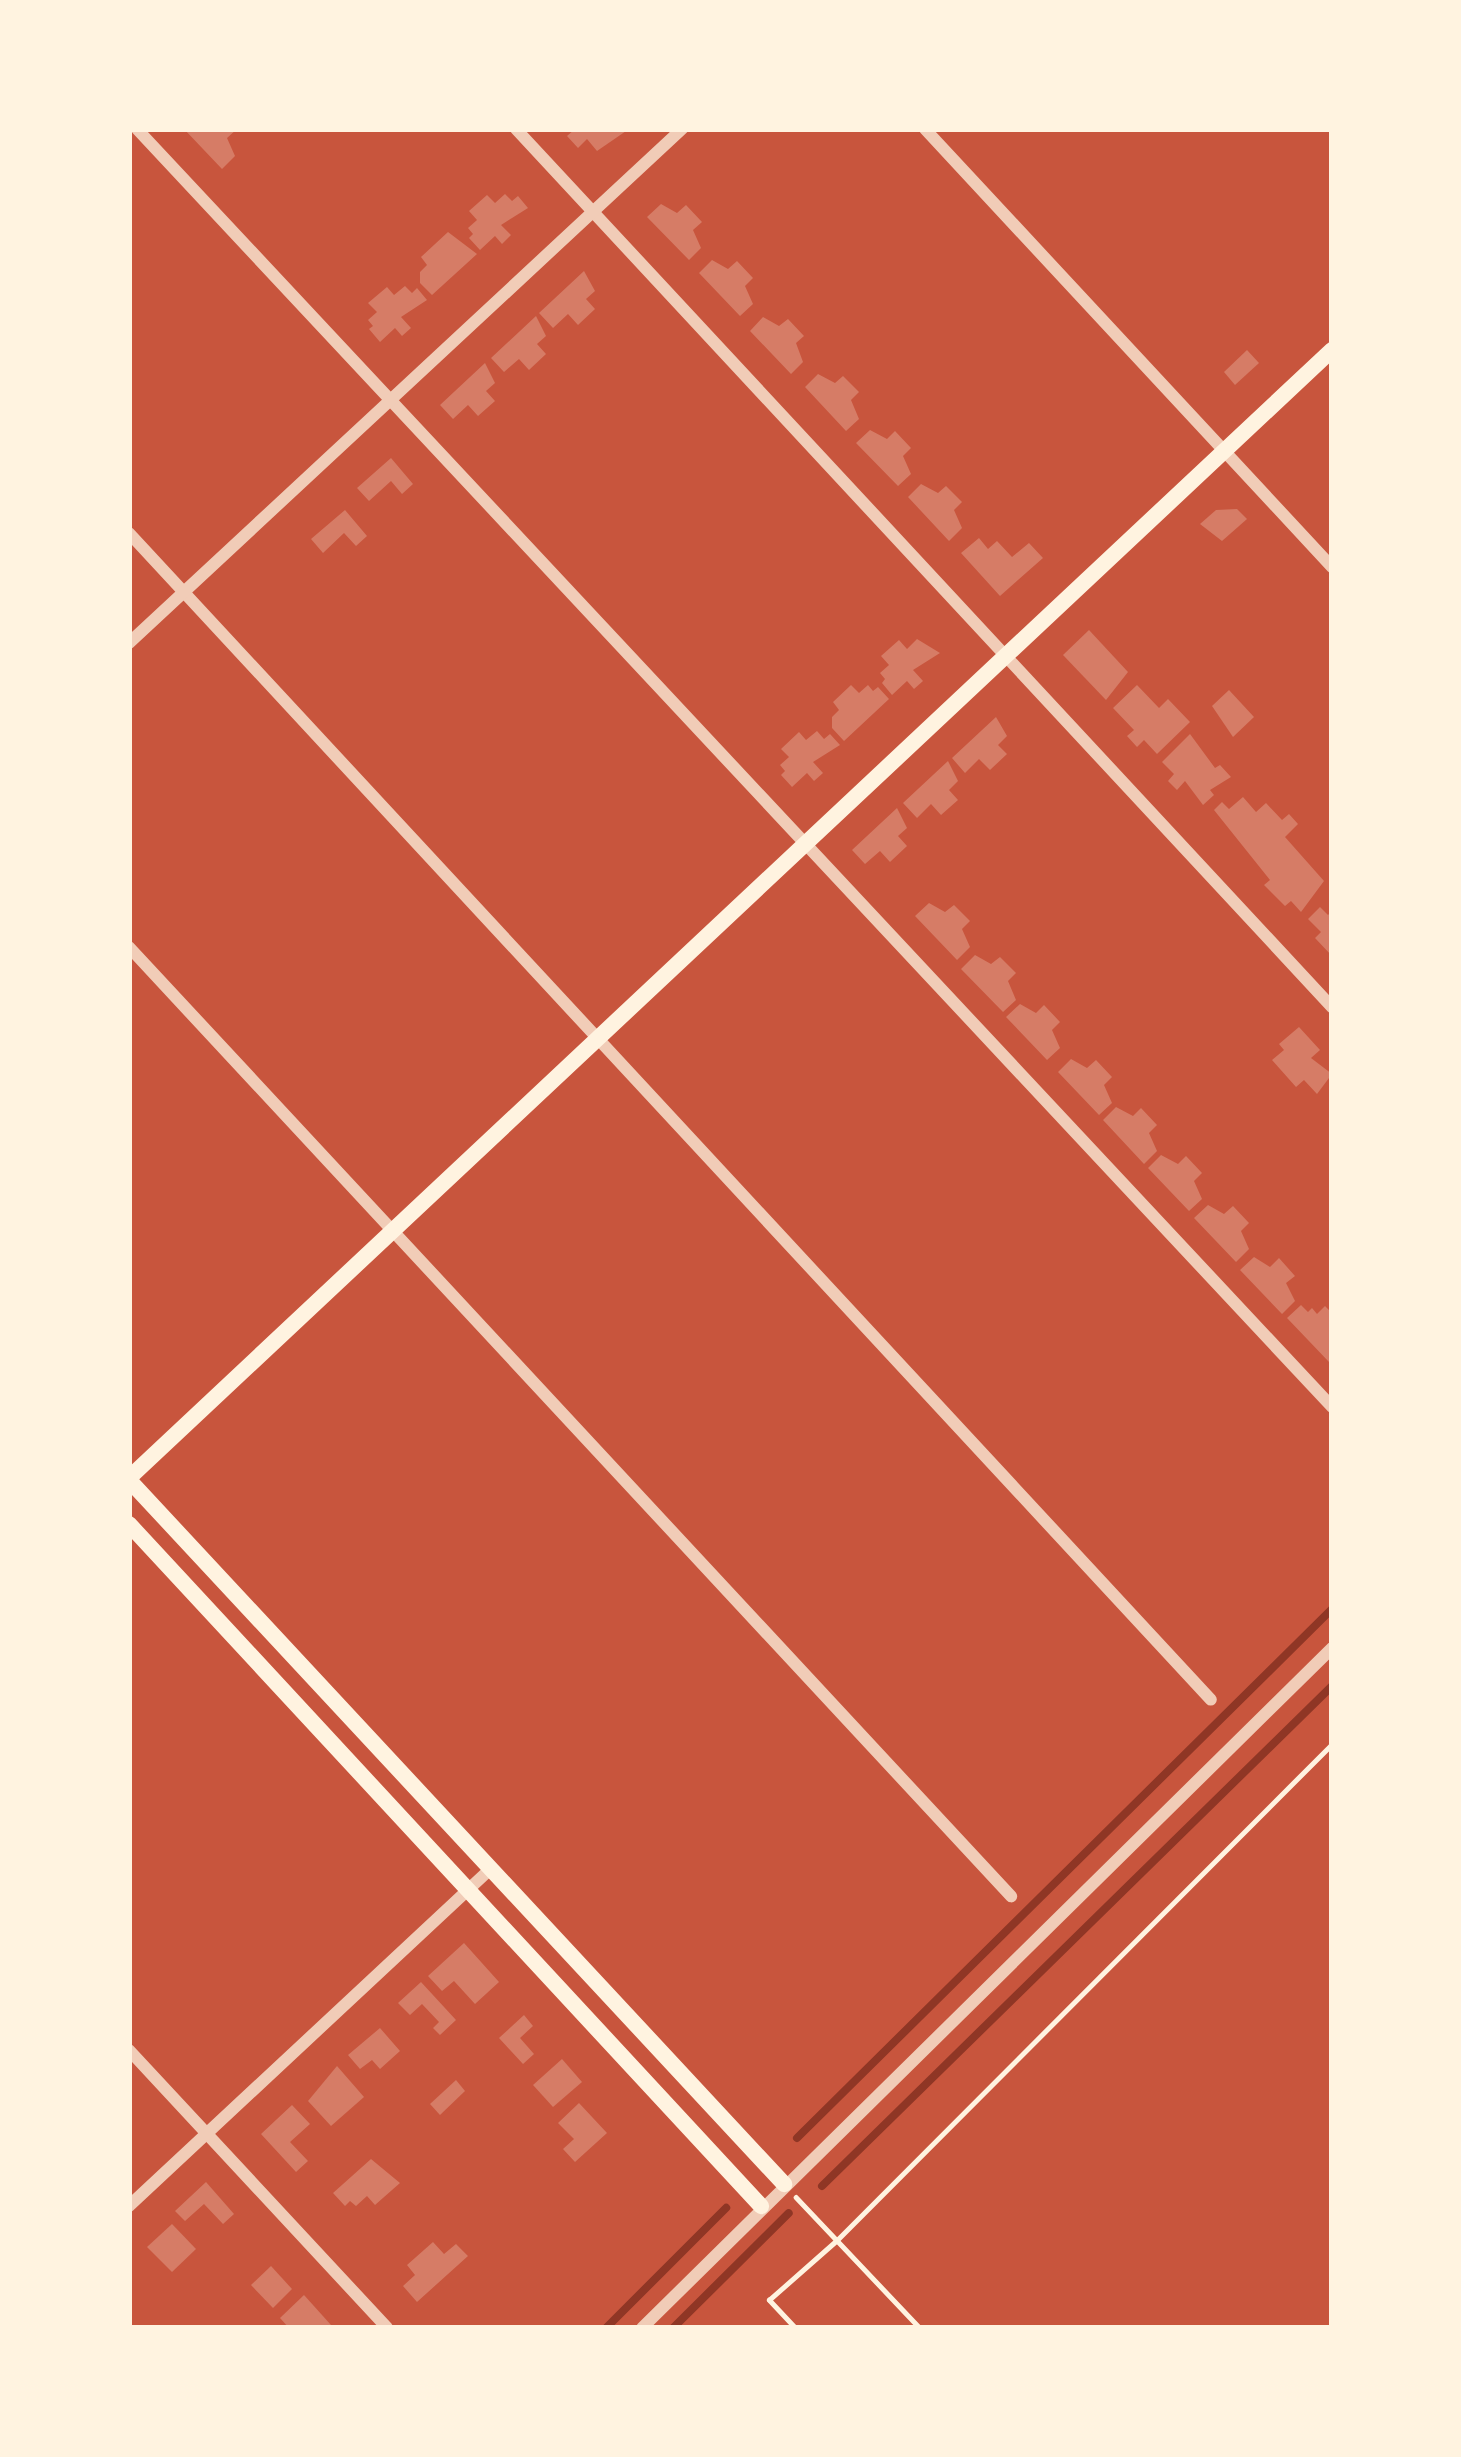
<!DOCTYPE html>
<style>
body{margin:0}
#map{position:relative;width:1461px;height:2457px;overflow:hidden;background:#c8553d;font-family:Helvetica,sans-serif}
div>[style]{position:absolute}
.stream>*{height:8px;margin:-4px;padding:0 4px;transform-origin:4px;border-radius:4px;background:#8f3625}
.building>*{inset:0;background:#d67c66}
.path>*{height:4.5px;margin:-2.25px;padding:0 2.25px;transform-origin:2.25px;border-radius:2.25px;background:#fff3e0}
.minor>*{height:12px;margin:-6px;padding:0 6px;transform-origin:6px;border-radius:6px;background:#f1ccb7}
.secondary>*{height:16px;margin:-8px;padding:0 8px;transform-origin:8px;border-radius:8px;background:#fff3e0}
span{translate:-50% -50%;white-space:nowrap;text-align:center;line-height:1.15;-webkit-text-stroke:12px #fff3e0;paint-order:stroke}
.frame{position:absolute;inset:0;border:132px solid #fff3e0;pointer-events:none}
</style>
<div id="map">
<div class="stream">
<div style="left:797px;top:2138px;width:752px;rotate:-44.68deg"></div>
<div style="left:822px;top:2186px;width:714px;rotate:-44.43deg"></div>
<div style="left:606px;top:2328px;width:170px;rotate:-45deg"></div>
<div style="left:673px;top:2328px;width:163px;rotate:-44.8deg"></div>
</div>
<div class="building">
<div style="clip-path:polygon(184px 129px,237px 129px,227px 138px,235px 156px,222px 169px)"></div>
<div style="clip-path:polygon(575px 129px,629px 129px,597px 151px,587px 139px,578px 148px,567px 136px)"></div>
<div style="clip-path:polygon(505px 194px,512px 201px,518px 196px,528px 208px,501px 225px,511px 235px,502px 244px,495px 236px,480px 250px,469px 238px,473px 234px,468px 228px,477px 220px,469px 211px,487px 195px,495px 203px)"></div>
<div style="clip-path:polygon(661px 204px,677px 213px,686px 205px,702px 222px,693px 230px,701px 248px,689px 260px,647px 217px)"></div>
<div style="clip-path:polygon(448px 232px,477px 254px,432px 295px,420px 283px,420px 272px,427px 265px,421px 257px)"></div>
<div style="clip-path:polygon(712px 260px,728px 269px,737px 261px,753px 278px,745px 286px,753px 304px,740px 316px,699px 273px)"></div>
<div style="clip-path:polygon(584px 271px,595px 291px,586px 299px,595px 309px,578px 325px,568px 314px,553px 328px,539px 313px)"></div>
<div style="clip-path:polygon(405px 286px,412px 293px,417px 288px,427px 300px,401px 317px,411px 328px,402px 336px,395px 328px,380px 342px,369px 329px,373px 326px,368px 320px,377px 312px,368px 303px,387px 287px,394px 295px)"></div>
<div style="clip-path:polygon(536px 316px,546px 336px,537px 344px,546px 354px,529px 370px,519px 359px,504px 372px,491px 358px)"></div>
<div style="clip-path:polygon(763px 317px,779px 326px,788px 319px,804px 336px,796px 343px,803px 362px,791px 374px,750px 331px)"></div>
<div style="clip-path:polygon(1247px 350px,1259px 363px,1235px 385px,1224px 372px)"></div>
<div style="clip-path:polygon(485px 363px,495px 383px,486px 391px,495px 401px,478px 416px,468px 405px,453px 419px,440px 405px)"></div>
<div style="clip-path:polygon(818px 374px,835px 383px,843px 376px,859px 392px,851px 400px,859px 419px,846px 431px,805px 387px)"></div>
<div style="clip-path:polygon(870px 430px,887px 439px,895px 431px,911px 448px,903px 456px,911px 474px,898px 486px,856px 443px)"></div>
<div style="clip-path:polygon(391px 458px,413px 484px,402px 494px,391px 481px,369px 501px,357px 488px)"></div>
<div style="clip-path:polygon(921px 484px,938px 493px,946px 486px,962px 502px,954px 510px,962px 528px,949px 541px,908px 497px)"></div>
<div style="clip-path:polygon(1237px 509px,1247px 519px,1222px 541px,1200px 524px,1216px 510px)"></div>
<div style="clip-path:polygon(345px 510px,367px 536px,356px 546px,344px 533px,323px 553px,311px 539px)"></div>
<div style="clip-path:polygon(979px 538px,988px 549px,997px 541px,1012px 557px,1029px 543px,1043px 558px,1000px 596px,961px 553px)"></div>
<div style="clip-path:polygon(1089px 630px,1128px 672px,1106px 700px,1063px 655px)"></div>
<div style="clip-path:polygon(917px 639px,940px 653px,913px 670px,923px 681px,914px 689px,907px 681px,892px 695px,882px 683px,885px 679px,880px 673px,889px 665px,881px 656px,899px 640px,907px 649px)"></div>
<div style="clip-path:polygon(851px 685px,859px 693px,868px 685px,873px 691px,878px 687px,889px 699px,844px 741px,832px 728px,832px 717px,839px 710px,833px 702px)"></div>
<div style="clip-path:polygon(1137px 685px,1159px 708px,1168px 699px,1190px 722px,1157px 754px,1144px 740px,1137px 747px,1127px 736px,1134px 730px,1113px 708px)"></div>
<div style="clip-path:polygon(1229px 690px,1254px 717px,1233px 737px,1212px 706px)"></div>
<div style="clip-path:polygon(996px 717px,1007px 736px,998px 745px,1007px 754px,990px 770px,979px 759px,965px 773px,952px 758px)"></div>
<div style="clip-path:polygon(817px 731px,824px 739px,830px 734px,840px 745px,813px 762px,823px 773px,814px 781px,807px 773px,792px 787px,781px 775px,785px 771px,780px 765px,789px 757px,781px 749px,799px 732px,806px 740px)"></div>
<div style="clip-path:polygon(1190px 734px,1215px 768px,1220px 765px,1231px 777px,1210px 790px,1214px 795px,1203px 805px,1185px 781px,1177px 790px,1168px 781px,1174px 774px,1162px 762px)"></div>
<div style="clip-path:polygon(948px 761px,958px 781px,949px 790px,958px 800px,941px 815px,931px 804px,917px 818px,903px 803px)"></div>
<div style="clip-path:polygon(1243px 797px,1256px 812px,1266px 803px,1282px 820px,1289px 814px,1298px 824px,1285px 837px,1324px 881px,1301px 912px,1291px 901px,1285px 906px,1264px 885px,1270px 880px,1214px 810px,1222px 802px,1229px 809px)"></div>
<div style="clip-path:polygon(897px 808px,907px 828px,898px 836px,907px 846px,890px 862px,880px 851px,865px 864px,852px 850px)"></div>
<div style="clip-path:polygon(929px 903px,945px 912px,954px 905px,970px 921px,962px 929px,970px 947px,957px 960px,915px 916px)"></div>
<div style="clip-path:polygon(1320px 907px,1328px 915px,1332px 911px,1332px 956px,1315px 938px,1321px 932px,1308px 919px)"></div>
<div style="clip-path:polygon(975px 955px,991px 964px,1000px 957px,1016px 973px,1008px 981px,1016px 1000px,1003px 1012px,961px 969px)"></div>
<div style="clip-path:polygon(1020px 1004px,1036px 1013px,1044px 1005px,1060px 1022px,1052px 1030px,1060px 1048px,1047px 1060px,1006px 1017px)"></div>
<div style="clip-path:polygon(1299px 1027px,1320px 1050px,1311px 1058px,1332px 1074px,1317px 1094px,1304px 1080px,1296px 1087px,1272px 1060px,1284px 1050px,1279px 1044px)"></div>
<div style="clip-path:polygon(1071px 1059px,1087px 1068px,1096px 1060px,1112px 1077px,1104px 1085px,1112px 1103px,1099px 1115px,1058px 1072px)"></div>
<div style="clip-path:polygon(1116px 1107px,1133px 1116px,1141px 1108px,1157px 1125px,1149px 1133px,1157px 1151px,1144px 1164px,1103px 1120px)"></div>
<div style="clip-path:polygon(1161px 1155px,1178px 1164px,1186px 1156px,1202px 1173px,1194px 1181px,1202px 1199px,1189px 1211px,1148px 1168px)"></div>
<div style="clip-path:polygon(1208px 1205px,1224px 1214px,1233px 1206px,1249px 1223px,1241px 1231px,1249px 1249px,1236px 1262px,1194px 1218px)"></div>
<div style="clip-path:polygon(1254px 1257px,1270px 1267px,1279px 1258px,1295px 1276px,1286px 1283px,1295px 1301px,1282px 1314px,1240px 1270px)"></div>
<div style="clip-path:polygon(1301px 1305px,1308px 1312px,1312px 1308px,1317px 1314px,1325px 1306px,1332px 1313px,1329px 1362px,1287px 1318px)"></div>
<div style="clip-path:polygon(464px 1943px,499px 1982px,475px 2004px,454px 1981px,442px 1991px,428px 1976px)"></div>
<div style="clip-path:polygon(421px 1982px,456px 2020px,440px 2035px,433px 2028px,439px 2022px,422px 2004px,410px 2015px,398px 2003px)"></div>
<div style="clip-path:polygon(524px 2015px,533px 2026px,520px 2038px,534px 2054px,523px 2064px,499px 2038px)"></div>
<div style="clip-path:polygon(380px 2028px,400px 2051px,380px 2069px,372px 2060px,360px 2069px,348px 2055px)"></div>
<div style="clip-path:polygon(562px 2059px,582px 2082px,553px 2107px,533px 2085px)"></div>
<div style="clip-path:polygon(337px 2066px,364px 2097px,331px 2126px,308px 2101px)"></div>
<div style="clip-path:polygon(456px 2080px,465px 2091px,440px 2115px,430px 2104px)"></div>
<div style="clip-path:polygon(579px 2103px,607px 2133px,575px 2162px,563px 2149px,574px 2139px,558px 2123px)"></div>
<div style="clip-path:polygon(292px 2105px,310px 2124px,290px 2142px,308px 2161px,296px 2172px,261px 2134px)"></div>
<div style="clip-path:polygon(371px 2159px,400px 2183px,375px 2205px,367px 2196px,356px 2206px,350px 2201px,345px 2206px,333px 2193px)"></div>
<div style="clip-path:polygon(206px 2182px,234px 2214px,223px 2224px,204px 2204px,185px 2221px,175px 2211px)"></div>
<div style="clip-path:polygon(172px 2224px,196px 2249px,172px 2272px,147px 2247px)"></div>
<div style="clip-path:polygon(433px 2242px,444px 2254px,456px 2244px,468px 2256px,417px 2302px,403px 2286px,415px 2275px,407px 2265px)"></div>
<div style="clip-path:polygon(271px 2266px,292px 2289px,273px 2308px,251px 2285px)"></div>
<div style="clip-path:polygon(304px 2295px,331px 2325px,328px 2328px,289px 2328px,280px 2318px)"></div>
</div>
<div class="path">
<div style="left:796px;top:2197px;width:180px;rotate:46.6deg"></div>
<div style="left:795px;top:2328px;width:38px;rotate:-133deg"></div>
<div style="left:769px;top:2300px;width:89px;rotate:-41.4deg"></div>
<div style="left:836px;top:2241px;width:702px;rotate:-45.06deg"></div>
</div>
<div class="minor">
<div style="left:137px;top:129px;width:1750px;rotate:46.92deg"></div>
<div style="left:516px;top:129px;width:1199px;rotate:47.1deg"></div>
<div style="left:925px;top:129px;width:598px;rotate:47.1deg"></div>
<div style="left:129px;top:533px;width:1591px;rotate:47.16deg"></div>
<div style="left:129px;top:643px;width:755px;rotate:-42.91deg"></div>
<div style="left:129px;top:947px;width:1296px;rotate:47.1deg"></div>
<div style="left:129px;top:2050px;width:379px;rotate:47.1deg"></div>
<div style="left:129px;top:2206px;width:495px;rotate:-43deg"></div>
<div style="left:642px;top:2328px;width:969px;rotate:-44.58deg"></div>
</div>
<div class="secondary">
<div style="left:129px;top:1478px;width:1649px;rotate:-43.16deg"></div>
<div style="left:129px;top:1480px;width:962px;rotate:47.06deg"></div>
<div style="left:129px;top:1524px;width:930px;rotate:47.18deg"></div>
</div>
<div class="frame"></div>
</div>
